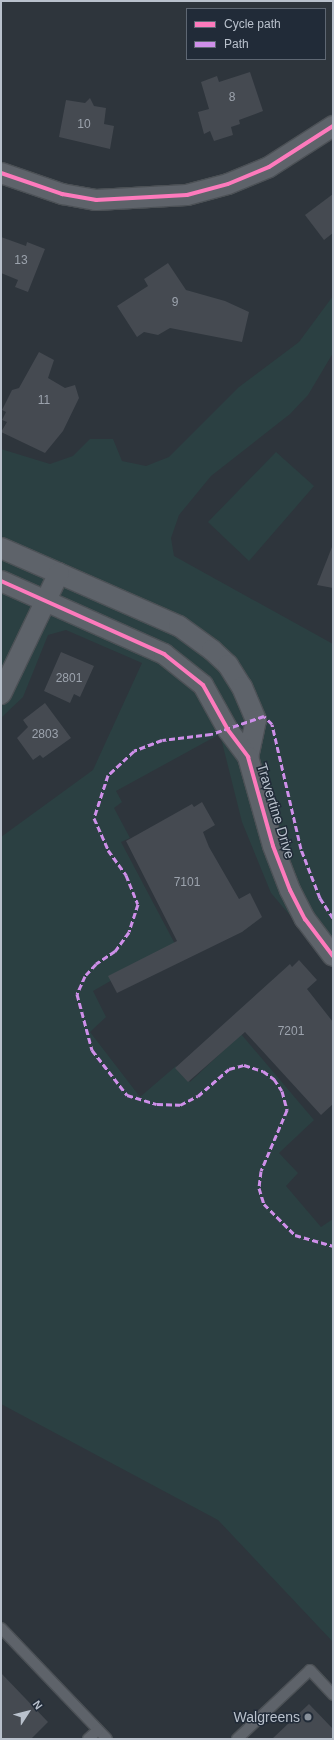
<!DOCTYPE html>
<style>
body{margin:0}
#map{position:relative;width:334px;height:1740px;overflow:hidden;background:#2e353c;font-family:Arial,sans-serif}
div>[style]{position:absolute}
.green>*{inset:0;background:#2b4042}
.building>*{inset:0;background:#454a51}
.roads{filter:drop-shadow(1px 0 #4c5156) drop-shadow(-1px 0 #4c5156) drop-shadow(0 1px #4c5156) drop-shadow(0 -1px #4c5156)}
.service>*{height:10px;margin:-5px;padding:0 5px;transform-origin:5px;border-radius:5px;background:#5e636a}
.minor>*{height:20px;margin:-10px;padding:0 10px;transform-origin:10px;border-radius:10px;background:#5e636a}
.quiet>*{height:3px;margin-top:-1.5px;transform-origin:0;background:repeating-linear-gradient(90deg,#ce8fe9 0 6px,transparent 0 9px)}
.cycleway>*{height:4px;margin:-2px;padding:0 2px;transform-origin:2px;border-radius:2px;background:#fd7abc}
.dots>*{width:11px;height:11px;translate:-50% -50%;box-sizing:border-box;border:2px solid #212b38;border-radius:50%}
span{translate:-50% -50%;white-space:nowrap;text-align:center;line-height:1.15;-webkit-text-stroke:3px #212b38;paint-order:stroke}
.number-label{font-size:12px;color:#9ca3ad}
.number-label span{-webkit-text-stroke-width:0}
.street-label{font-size:14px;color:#b9c1cc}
.poi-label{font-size:14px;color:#b9c1cc}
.right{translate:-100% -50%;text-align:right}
.frame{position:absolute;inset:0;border:2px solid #b9c1cc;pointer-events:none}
.legend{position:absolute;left:186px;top:8px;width:140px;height:52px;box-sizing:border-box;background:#212b38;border:1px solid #5e6773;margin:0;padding:5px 7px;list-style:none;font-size:12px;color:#b9c1cc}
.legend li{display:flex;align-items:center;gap:8px;height:20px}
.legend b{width:20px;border:1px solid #5e6773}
.north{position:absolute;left:8px;top:1692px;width:40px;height:40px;-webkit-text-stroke:3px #212b38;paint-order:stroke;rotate:54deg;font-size:11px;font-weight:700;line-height:16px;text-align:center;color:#b9c1cc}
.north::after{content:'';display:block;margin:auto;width:14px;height:18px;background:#b9c1cc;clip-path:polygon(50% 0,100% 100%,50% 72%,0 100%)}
</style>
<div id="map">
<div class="green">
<div style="clip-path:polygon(333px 296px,333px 353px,308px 395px,290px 414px,211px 476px,179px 515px,171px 538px,174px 556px,333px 644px,333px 966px,271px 893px,242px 822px,220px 734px,116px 791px,122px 802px,114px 808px,130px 838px,121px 842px,175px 944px,93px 991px,106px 1017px,90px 1032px,140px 1097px,176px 1066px,190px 1082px,241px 1034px,314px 1120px,279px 1153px,298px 1173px,286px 1186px,321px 1227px,333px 1219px,333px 1642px,218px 1520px,1px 1404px,1px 837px,93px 770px,142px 663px,66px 630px,48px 635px,23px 697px,1px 718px,1px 449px,50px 464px,73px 456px,90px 439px,113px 439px,122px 461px,146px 466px,169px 457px,239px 387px,299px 342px)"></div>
<div style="clip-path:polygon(276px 452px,314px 486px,249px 561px,208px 522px)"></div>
</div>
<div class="building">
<div style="clip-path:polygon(250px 72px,263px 111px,239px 120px,240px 124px,231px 127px,233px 135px,214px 141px,210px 131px,204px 134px,198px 112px,209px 109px,201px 82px,217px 76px,219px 82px)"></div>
<div style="clip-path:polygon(90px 98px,94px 106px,106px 108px,104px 124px,114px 126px,110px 149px,59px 137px,66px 100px,85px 103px)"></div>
<div style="clip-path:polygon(333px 194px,333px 233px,324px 240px,305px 215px)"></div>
<div style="clip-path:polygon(1px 237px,26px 246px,27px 242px,45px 249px,28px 292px,15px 287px,18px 280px,1px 273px)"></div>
<div style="clip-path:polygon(168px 263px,186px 290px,225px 301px,249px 312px,242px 342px,170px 328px,158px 335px,144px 332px,137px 337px,117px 306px,148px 286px,144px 279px)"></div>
<div style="clip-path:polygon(39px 352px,54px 360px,48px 378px,65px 388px,75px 385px,79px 398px,63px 431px,45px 453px,1px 432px,7px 422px,2px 420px,6px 412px,2px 410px,12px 390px,19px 388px)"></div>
<div style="clip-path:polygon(332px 547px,333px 547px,333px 588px,317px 585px)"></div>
<div style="clip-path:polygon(61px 652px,94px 666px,80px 697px,74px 694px,70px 703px,44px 691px)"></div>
<div style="clip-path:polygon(45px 703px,71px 738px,43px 758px,40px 755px,33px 760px,17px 738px,28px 727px,23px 720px)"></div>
<div style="clip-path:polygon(202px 802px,215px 825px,203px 832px,209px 847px,239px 899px,250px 893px,262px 917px,242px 932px,117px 993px,108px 976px,177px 941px,126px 841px,192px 804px,194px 807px)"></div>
<div style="clip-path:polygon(299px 960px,317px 980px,307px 989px,333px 1022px,333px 1104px,321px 1115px,245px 1032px,188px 1082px,175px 1068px,290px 964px,292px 967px)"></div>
<div style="clip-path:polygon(1px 1673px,48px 1722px,31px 1739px,1px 1739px)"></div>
<div style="clip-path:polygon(309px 1704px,333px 1729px,333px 1739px,272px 1739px)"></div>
</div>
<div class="roads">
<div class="service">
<div style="left:1px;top:1628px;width:153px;rotate:46.3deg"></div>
<div style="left:88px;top:1739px;width:13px;rotate:-42deg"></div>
<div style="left:237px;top:1739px;width:100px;rotate:-43.4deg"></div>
<div style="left:310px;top:1670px;width:34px;rotate:47deg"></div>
</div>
<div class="minor">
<div style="left:1px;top:173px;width:65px;rotate:19deg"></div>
<div style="left:62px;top:194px;width:35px;rotate:10deg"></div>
<div style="left:96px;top:200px;width:91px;rotate:-3.1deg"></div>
<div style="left:187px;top:195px;width:42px;rotate:-15deg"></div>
<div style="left:228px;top:184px;width:44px;rotate:-22.5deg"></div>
<div style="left:269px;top:167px;width:76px;rotate:-32.6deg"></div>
<div style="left:1px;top:548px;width:194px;rotate:23.7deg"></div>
<div style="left:179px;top:626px;width:41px;rotate:36deg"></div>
<div style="left:212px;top:650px;width:22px;rotate:43deg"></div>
<div style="left:228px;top:665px;width:26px;rotate:58deg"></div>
<div style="left:242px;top:687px;width:36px;rotate:67deg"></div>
<div style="left:256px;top:720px;width:38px;rotate:102deg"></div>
<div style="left:1px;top:581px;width:179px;rotate:24.1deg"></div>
<div style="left:164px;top:654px;width:50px;rotate:38.5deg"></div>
<div style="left:203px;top:685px;width:51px;rotate:60.9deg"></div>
<div style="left:228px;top:730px;width:34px;rotate:53deg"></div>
<div style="left:248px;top:757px;width:92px;rotate:74.3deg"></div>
<div style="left:273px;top:846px;width:47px;rotate:68.9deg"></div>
<div style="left:290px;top:890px;width:33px;rotate:63deg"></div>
<div style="left:305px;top:919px;width:46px;rotate:52.9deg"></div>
<div style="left:1px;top:694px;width:134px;rotate:-64.4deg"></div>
</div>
</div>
<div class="quiet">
<div style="left:333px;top:918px;width:24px;rotate:-123deg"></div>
<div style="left:320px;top:898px;width:53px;rotate:-111.2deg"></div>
<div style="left:301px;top:849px;width:128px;rotate:-103.1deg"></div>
<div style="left:272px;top:724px;width:11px;rotate:-135deg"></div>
<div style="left:264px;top:716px;width:56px;rotate:161.2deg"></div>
<div style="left:211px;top:734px;width:49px;rotate:173deg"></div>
<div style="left:162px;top:740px;width:30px;rotate:159deg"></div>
<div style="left:134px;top:751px;width:35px;rotate:137deg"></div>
<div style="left:108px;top:775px;width:45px;rotate:108deg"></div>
<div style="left:94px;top:818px;width:35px;rotate:66deg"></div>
<div style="left:108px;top:850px;width:31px;rotate:54deg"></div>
<div style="left:126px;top:875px;width:31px;rotate:68deg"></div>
<div style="left:138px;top:904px;width:29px;rotate:108deg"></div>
<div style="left:129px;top:932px;width:24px;rotate:126deg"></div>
<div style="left:115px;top:951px;width:23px;rotate:146deg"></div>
<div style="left:96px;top:964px;width:16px;rotate:133deg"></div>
<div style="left:85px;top:976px;width:20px;rotate:114deg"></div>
<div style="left:77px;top:994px;width:58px;rotate:75deg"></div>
<div style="left:92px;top:1050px;width:57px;rotate:52.1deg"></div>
<div style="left:127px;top:1095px;width:31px;rotate:17deg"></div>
<div style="left:157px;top:1104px;width:23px;rotate:2deg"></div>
<div style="left:180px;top:1105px;width:20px;rotate:-27deg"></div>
<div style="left:198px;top:1096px;width:41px;rotate:-41.1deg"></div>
<div style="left:229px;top:1069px;width:16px;rotate:-15deg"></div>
<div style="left:244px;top:1065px;width:20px;rotate:18deg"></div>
<div style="left:263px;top:1071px;width:14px;rotate:36deg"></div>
<div style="left:274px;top:1079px;width:14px;rotate:56deg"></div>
<div style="left:282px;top:1091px;width:20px;rotate:75deg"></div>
<div style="left:287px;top:1110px;width:66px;rotate:113.1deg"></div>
<div style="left:261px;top:1171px;width:17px;rotate:97deg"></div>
<div style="left:259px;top:1188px;width:17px;rotate:73deg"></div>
<div style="left:264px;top:1204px;width:44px;rotate:45deg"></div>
<div style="left:295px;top:1235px;width:40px;rotate:16deg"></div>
</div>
<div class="cycleway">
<div style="left:1px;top:173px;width:65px;rotate:19deg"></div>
<div style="left:62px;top:194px;width:35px;rotate:10deg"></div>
<div style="left:96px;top:200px;width:91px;rotate:-3.1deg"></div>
<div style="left:187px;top:195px;width:42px;rotate:-15deg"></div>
<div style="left:228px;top:184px;width:44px;rotate:-22.5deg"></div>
<div style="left:269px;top:167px;width:76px;rotate:-32.6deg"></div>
<div style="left:1px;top:581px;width:179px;rotate:24.1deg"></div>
<div style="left:164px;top:654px;width:50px;rotate:38.5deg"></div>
<div style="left:203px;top:685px;width:51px;rotate:60.9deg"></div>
<div style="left:228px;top:730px;width:34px;rotate:53deg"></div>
<div style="left:248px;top:757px;width:92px;rotate:74.3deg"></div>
<div style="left:273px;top:846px;width:47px;rotate:68.9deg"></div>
<div style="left:290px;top:890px;width:33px;rotate:63deg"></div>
<div style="left:305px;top:919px;width:46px;rotate:52.9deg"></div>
</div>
<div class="dots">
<div style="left:308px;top:1717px;background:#88909a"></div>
</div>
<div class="number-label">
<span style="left:232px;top:98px">8</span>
<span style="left:84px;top:125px">10</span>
<span style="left:21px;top:261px">13</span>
<span style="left:175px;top:303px">9</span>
<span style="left:44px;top:401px">11</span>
<span style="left:69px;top:679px">2801</span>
<span style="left:45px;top:735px">2803</span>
<span style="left:187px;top:883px">7101</span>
<span style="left:291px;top:1032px">7201</span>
</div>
<div class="street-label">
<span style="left:276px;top:811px;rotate:73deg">Travertine Drive</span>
</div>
<div class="poi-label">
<span class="right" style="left:300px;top:1717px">Walgreens</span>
</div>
<div class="frame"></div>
<ul class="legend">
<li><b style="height:5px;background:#fd7abc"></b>Cycle path</li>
<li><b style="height:5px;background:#ce8fe9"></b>Path</li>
</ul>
<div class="north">N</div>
</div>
